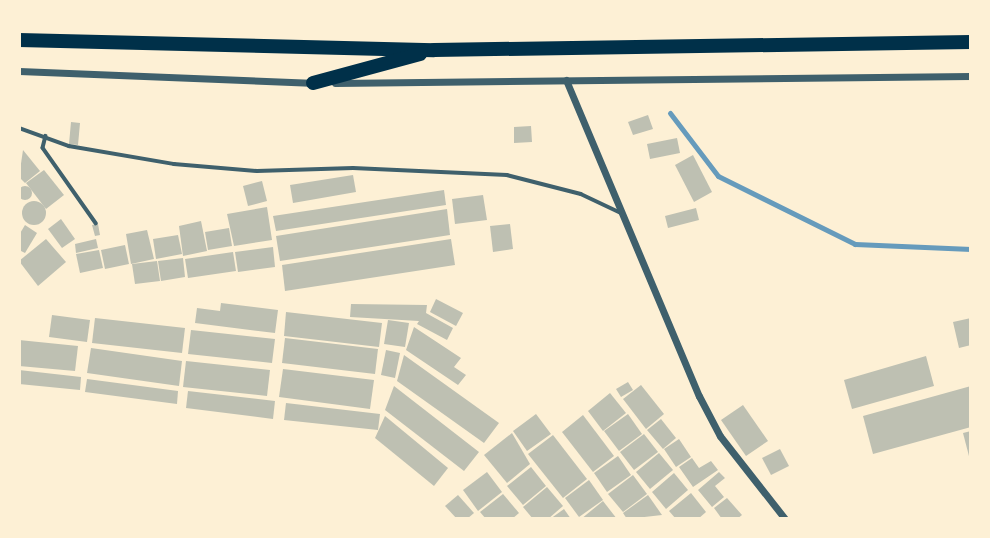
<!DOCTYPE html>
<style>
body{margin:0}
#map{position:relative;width:990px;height:538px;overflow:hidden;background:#fdf0d5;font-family:Lato,sans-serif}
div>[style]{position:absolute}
.stream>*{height:5px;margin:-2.5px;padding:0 2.5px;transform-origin:2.5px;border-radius:2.5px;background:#669bbc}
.building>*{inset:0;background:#bec0b2}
.round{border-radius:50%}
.service>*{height:3.5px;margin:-1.75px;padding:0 1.75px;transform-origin:1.75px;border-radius:1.75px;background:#3f606c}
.minor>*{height:7px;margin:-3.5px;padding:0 3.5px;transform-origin:3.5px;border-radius:3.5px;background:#3f606c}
.motorway>*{height:14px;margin:-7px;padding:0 7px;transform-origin:7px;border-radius:7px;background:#003049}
span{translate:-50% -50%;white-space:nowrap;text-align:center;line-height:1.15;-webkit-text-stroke:7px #fdf0d5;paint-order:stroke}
.frame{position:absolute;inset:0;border:21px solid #fdf0d5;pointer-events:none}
</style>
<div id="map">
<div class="stream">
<div style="left:670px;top:113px;width:79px;rotate:52.7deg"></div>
<div style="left:718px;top:176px;width:153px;rotate:26.4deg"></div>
<div style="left:855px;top:244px;width:116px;rotate:2.5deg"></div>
</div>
<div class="building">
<div style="clip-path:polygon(648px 115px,653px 129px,633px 135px,628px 122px)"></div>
<div style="clip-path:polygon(71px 122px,80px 123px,78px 145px,69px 144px)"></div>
<div style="clip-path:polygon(531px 126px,532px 142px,514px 143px,514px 127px)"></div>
<div style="clip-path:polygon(677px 138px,680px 153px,650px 159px,647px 144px)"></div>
<div style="clip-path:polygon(23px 150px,40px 171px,25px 183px,19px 177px)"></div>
<div style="clip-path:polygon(693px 155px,712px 192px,694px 202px,675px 165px)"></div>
<div style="clip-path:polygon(44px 170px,64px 195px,46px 209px,26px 183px)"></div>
<div style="clip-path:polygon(353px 175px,356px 192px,293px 203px,290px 185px)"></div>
<div style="clip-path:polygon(262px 181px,267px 201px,248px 206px,243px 186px)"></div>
<div class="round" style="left:18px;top:186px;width:14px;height:14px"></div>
<div style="clip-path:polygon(444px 190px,446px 205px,276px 231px,273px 216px)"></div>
<div style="clip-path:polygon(483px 195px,487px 220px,455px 224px,452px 199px)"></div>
<div class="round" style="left:22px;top:201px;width:24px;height:24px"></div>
<div style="clip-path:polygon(267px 207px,272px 240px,234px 246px,227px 214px)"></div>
<div style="clip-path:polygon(696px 208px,699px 220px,668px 228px,665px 216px)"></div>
<div style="clip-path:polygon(447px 209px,450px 235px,280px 261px,276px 236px)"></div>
<div style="clip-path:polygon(61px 219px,75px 239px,62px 248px,48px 229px)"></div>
<div style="clip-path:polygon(201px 221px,207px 251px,183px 256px,179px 226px)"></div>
<div style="clip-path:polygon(98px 224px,100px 235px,95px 236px,92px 225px)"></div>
<div style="clip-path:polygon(510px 224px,513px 249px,493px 252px,490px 226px)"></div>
<div style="clip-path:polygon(25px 225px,37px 233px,25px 253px,19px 250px,19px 235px)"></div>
<div style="clip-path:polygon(229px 228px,232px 246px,208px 250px,205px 232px)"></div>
<div style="clip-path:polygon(147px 230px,154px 259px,131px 264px,126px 234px)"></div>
<div style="clip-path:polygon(178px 235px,182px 254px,156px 259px,153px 239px)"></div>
<div style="clip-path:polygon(46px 239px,66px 262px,38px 286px,19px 261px)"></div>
<div style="clip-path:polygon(96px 239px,98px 248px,76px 253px,75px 244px)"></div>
<div style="clip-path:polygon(451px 239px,455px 265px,285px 291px,282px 265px)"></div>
<div style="clip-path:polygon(125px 245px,129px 264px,105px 269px,101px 250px)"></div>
<div style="clip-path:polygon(273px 247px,275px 267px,238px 272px,235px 252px)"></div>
<div style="clip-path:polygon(99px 250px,103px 268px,80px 273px,76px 254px)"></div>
<div style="clip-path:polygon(233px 252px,236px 271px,188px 278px,185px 259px)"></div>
<div style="clip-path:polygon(183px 258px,185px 277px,161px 281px,158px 261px)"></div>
<div style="clip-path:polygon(157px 261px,160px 281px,135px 284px,132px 264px)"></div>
<div style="clip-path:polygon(436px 299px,463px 313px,456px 326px,430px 312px)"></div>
<div style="clip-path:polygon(221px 303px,278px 310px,275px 333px,195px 323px,197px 308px,220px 311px)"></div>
<div style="clip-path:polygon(351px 304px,427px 305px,426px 313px,453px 328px,447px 340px,417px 324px,419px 321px,350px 317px)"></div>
<div style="clip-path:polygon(286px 312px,382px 323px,379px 347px,284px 336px)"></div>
<div style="clip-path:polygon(52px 315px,90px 320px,87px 342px,49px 337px)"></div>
<div style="clip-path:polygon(95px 318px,185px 328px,182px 353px,92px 343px)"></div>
<div style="clip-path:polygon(971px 318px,971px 345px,959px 348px,953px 322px)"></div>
<div style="clip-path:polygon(388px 320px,409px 323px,405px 347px,384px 344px)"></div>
<div style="clip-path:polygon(414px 327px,461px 358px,454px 367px,466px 375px,458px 385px,406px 350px)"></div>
<div style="clip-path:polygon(191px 330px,275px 339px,272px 363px,188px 354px)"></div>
<div style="clip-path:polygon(285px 338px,378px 349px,375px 374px,282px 363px)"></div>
<div style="clip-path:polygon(19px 340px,78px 346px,75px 371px,19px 366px)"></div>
<div style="clip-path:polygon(91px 348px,182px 361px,179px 386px,87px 373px)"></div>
<div style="clip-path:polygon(386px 350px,400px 353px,395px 378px,381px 375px)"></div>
<div style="clip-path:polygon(404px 355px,499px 423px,484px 443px,397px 381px)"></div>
<div style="clip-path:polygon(926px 356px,934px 386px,852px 409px,844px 380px)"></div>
<div style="clip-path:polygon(186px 361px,270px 370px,267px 396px,183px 387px)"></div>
<div style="clip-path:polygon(283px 369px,374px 380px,370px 409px,279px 397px)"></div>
<div style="clip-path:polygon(19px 370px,81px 377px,80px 390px,19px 384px)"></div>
<div style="clip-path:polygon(87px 379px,178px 391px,177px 404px,85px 392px)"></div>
<div style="clip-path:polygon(628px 382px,633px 390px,621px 397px,616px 389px)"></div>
<div style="clip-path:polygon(641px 385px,664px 414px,646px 429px,623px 399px)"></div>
<div style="clip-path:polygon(394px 386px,479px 452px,464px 471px,385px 410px)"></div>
<div style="clip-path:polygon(971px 386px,971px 427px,873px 454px,863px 416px)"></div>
<div style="clip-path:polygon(188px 391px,275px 401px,273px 419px,186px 408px)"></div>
<div style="clip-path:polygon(610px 393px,626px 413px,603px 431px,588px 411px)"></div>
<div style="clip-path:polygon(286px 403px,380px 414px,378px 430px,284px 420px)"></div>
<div style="clip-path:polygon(743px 405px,768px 441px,746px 456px,721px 420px)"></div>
<div style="clip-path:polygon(536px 414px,551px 434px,527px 451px,513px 431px)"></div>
<div style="clip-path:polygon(628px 414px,642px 434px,619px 451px,604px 431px)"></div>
<div style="clip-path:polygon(583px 415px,614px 456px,593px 472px,562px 432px)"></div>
<div style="clip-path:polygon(385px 416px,448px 468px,434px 486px,375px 438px)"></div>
<div style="clip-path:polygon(661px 419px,676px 438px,663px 449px,647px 430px)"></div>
<div style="clip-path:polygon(971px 431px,971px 460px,970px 460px,963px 433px)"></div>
<div style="clip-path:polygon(512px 433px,530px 464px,507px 483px,484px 455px)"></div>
<div style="clip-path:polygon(644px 434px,658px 452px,634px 470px,620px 452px)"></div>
<div style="clip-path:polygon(553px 435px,587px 479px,563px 498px,528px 454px)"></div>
<div style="clip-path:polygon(679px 439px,691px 457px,676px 467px,664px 449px)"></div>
<div style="clip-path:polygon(780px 449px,789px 466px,771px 475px,762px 458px)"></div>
<div style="clip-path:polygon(659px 453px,673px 470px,650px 489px,636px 472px)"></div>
<div style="clip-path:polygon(618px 456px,631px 475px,607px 492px,594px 473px)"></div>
<div style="clip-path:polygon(692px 458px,699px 468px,711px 461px,718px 470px,693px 487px,679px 467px)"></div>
<div style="clip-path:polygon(531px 467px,546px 486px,523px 505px,507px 486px)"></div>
<div style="clip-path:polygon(487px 472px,502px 492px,478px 511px,463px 490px)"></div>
<div style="clip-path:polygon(719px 472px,725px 478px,715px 486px,724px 497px,712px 507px,698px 490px)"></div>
<div style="clip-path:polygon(674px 473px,688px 490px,666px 509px,652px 492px)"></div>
<div style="clip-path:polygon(633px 475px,647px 494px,623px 512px,608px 494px)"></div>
<div style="clip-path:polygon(589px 480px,603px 500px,579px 517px,565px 498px)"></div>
<div style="clip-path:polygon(547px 487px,563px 506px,548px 519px,533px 519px,523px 507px)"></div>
<div style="clip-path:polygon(691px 493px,706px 512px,698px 519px,676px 519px,669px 511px)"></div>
<div style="clip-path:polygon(503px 494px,519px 513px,512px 519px,486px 519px,480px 512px)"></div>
<div style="clip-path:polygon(458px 495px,474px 513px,467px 519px,457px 519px,445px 506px)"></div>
<div style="clip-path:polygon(648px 495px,662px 515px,627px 519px,623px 513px)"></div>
<div style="clip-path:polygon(727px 498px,742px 515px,737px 519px,722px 519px,714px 508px)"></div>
<div style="clip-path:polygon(603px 501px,617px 519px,581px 519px)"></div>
<div style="clip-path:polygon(564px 509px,571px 519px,550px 519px)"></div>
</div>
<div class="service">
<div style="left:19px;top:128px;width:53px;rotate:19.8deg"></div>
<div style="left:69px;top:146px;width:107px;rotate:9.7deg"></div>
<div style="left:174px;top:164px;width:83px;rotate:4.8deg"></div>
<div style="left:257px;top:171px;width:96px;rotate:-1.8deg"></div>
<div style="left:353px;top:168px;width:154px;rotate:2.6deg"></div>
<div style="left:507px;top:175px;width:76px;rotate:14.4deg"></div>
<div style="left:581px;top:194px;width:44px;rotate:25.4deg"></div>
<div style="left:46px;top:136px;width:12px;rotate:104deg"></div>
<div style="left:43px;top:148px;width:92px;rotate:54.8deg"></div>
</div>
<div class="minor">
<div style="left:19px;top:71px;width:297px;rotate:2.3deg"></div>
<div style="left:566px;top:80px;width:343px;rotate:67.2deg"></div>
<div style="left:699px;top:396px;width:45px;rotate:62.3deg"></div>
<div style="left:720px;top:436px;width:105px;rotate:51.9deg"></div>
<div style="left:335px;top:83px;width:636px;rotate:-0.63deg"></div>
</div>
<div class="motorway">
<div style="left:19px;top:40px;width:415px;rotate:1.4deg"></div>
<div style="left:434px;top:50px;width:537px;rotate:-0.85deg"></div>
<div style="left:313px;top:83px;width:111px;rotate:-15.2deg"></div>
</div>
<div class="frame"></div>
</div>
